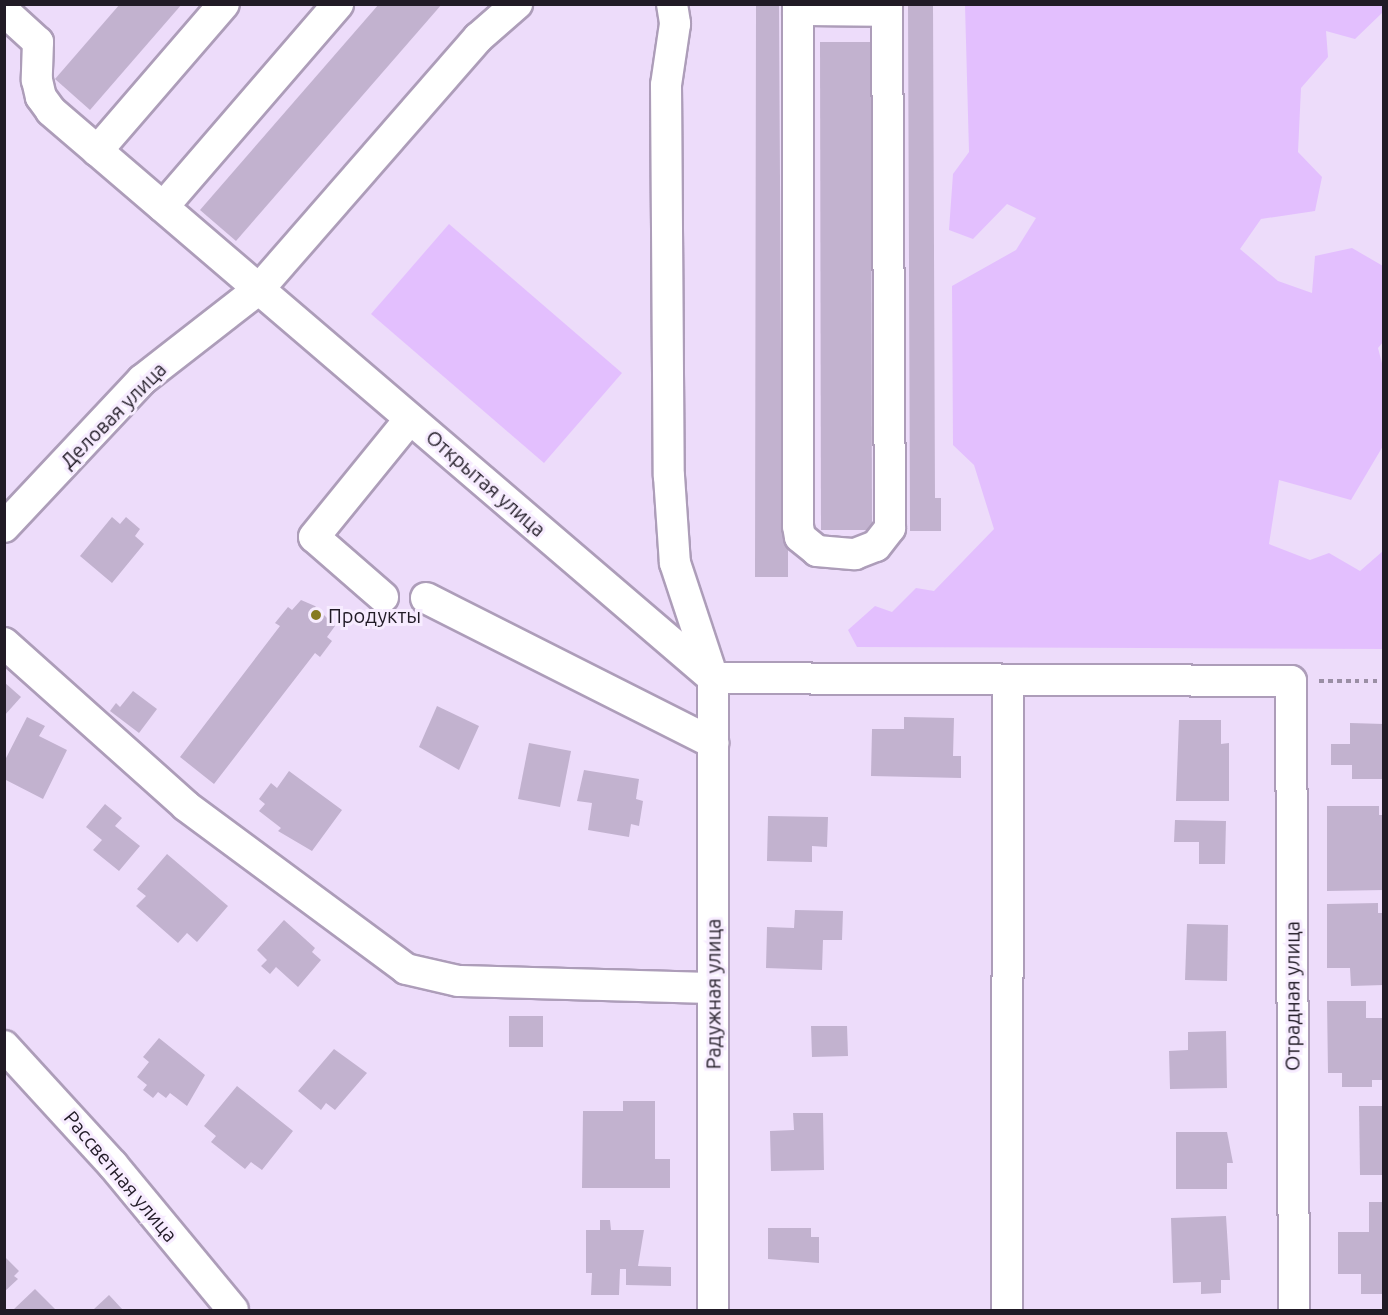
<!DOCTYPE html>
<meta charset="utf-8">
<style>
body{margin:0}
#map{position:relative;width:1388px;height:1315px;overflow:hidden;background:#eddcfa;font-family:Ubuntu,sans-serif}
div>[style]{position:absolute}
.green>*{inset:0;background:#e3bffe}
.building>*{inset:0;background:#c2b2cf}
.path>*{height:4px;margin-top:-2px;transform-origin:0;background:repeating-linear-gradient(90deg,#9a8ea4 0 4.5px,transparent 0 9px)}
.roads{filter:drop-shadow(2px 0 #ad9db9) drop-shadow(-2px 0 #ad9db9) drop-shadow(0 2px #ad9db9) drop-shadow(0 -2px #ad9db9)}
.minor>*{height:30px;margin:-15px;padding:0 15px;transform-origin:15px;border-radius:15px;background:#fff}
.dots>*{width:16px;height:16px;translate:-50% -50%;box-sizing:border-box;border:3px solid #f7ecff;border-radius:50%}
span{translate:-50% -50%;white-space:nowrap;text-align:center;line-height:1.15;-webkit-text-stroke:6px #f7ecff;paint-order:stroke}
.street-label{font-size:20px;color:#211b26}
.poi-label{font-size:20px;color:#211b26}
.left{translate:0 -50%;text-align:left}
.frame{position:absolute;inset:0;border:6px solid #211b26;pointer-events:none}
</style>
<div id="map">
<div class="green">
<div style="clip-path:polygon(965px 5px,1383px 5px,1383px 12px,1355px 39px,1326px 31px,1328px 57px,1301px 88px,1298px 152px,1322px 177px,1315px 211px,1261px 219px,1240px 249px,1278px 281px,1312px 293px,1315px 256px,1352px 248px,1383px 266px,1383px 342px,1378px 348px,1383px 367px,1383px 446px,1351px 500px,1279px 480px,1269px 544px,1310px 560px,1329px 553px,1360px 571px,1383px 551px,1383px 649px,857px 647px,848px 630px,875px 606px,892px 612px,916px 588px,934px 591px,994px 529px,974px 465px,953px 445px,952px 286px,1016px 250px,1036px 218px,1007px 204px,973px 239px,949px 230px,953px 174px,969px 152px)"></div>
<div style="clip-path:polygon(449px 224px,622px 373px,544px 463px,371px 314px)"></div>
</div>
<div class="building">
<div style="clip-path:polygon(120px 4px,182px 4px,90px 110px,55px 79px)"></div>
<div style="clip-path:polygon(379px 4px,442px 4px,236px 241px,200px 210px)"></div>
<div style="clip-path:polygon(756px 4px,779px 4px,782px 527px,788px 527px,788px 577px,755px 577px)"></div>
<div style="clip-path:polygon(908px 4px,933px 4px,935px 498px,941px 498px,941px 531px,910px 531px)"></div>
<div style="clip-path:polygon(820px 42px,871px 42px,872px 530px,821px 530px)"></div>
<div style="clip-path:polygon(112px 517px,120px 524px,126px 517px,140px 529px,135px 536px,144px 544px,112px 583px,80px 556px)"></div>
<div style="clip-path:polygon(301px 600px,315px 606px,335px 626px,327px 637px,332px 641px,320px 657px,315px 653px,214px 784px,180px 757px,280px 626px,275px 623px,288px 607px,292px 610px)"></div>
<div style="clip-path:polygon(4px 682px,21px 697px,4px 716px)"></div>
<div style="clip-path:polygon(133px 691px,157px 709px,139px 733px,110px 711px,116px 703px,120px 707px)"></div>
<div style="clip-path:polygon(437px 706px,479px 726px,459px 770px,419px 747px)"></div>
<div style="clip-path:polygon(27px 717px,45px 726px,39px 736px,67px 750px,43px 799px,4px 779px,4px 762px)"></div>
<div style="clip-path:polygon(904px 717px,954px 718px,953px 756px,961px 756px,961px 778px,871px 776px,872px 729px,904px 729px)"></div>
<div style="clip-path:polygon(1179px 720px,1221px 720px,1221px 744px,1229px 743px,1229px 801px,1176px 801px)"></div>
<div style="clip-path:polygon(1350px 723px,1384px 724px,1384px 779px,1352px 779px,1352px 765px,1331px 765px,1331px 744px,1350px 744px)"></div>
<div style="clip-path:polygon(529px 743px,571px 751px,560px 807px,518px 799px)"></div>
<div style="clip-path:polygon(584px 770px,639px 779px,636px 799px,643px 801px,639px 826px,631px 824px,629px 837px,588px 830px,592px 803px,577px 801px)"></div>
<div style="clip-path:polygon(289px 771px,342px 810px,312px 851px,278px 831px,281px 828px,259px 811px,265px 804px,259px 799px,271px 783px,277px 788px)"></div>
<div style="clip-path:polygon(105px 804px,122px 818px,115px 826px,140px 846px,119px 871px,93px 850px,102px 840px,86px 827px)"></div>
<div style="clip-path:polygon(1327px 806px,1379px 806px,1379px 815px,1384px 815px,1384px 890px,1327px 891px)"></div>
<div style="clip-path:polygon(768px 816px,828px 817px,827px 847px,812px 846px,812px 862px,767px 861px)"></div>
<div style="clip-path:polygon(1175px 820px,1226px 821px,1225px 864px,1199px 864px,1199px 842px,1174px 842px)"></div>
<div style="clip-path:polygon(167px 854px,228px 906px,197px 942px,187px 933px,178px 943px,136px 906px,146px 896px,137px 889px)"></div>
<div style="clip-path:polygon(1378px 903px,1378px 913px,1384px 913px,1384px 985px,1351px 986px,1350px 968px,1327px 968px,1327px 904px)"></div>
<div style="clip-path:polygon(795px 910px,843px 911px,842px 940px,823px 940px,822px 970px,766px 968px,767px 927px,794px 928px)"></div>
<div style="clip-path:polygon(284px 920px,315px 948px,312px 952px,321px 960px,298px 987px,276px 967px,270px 974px,261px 966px,267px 960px,257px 950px)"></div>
<div style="clip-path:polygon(1187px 924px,1228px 925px,1227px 981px,1185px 980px)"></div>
<div style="clip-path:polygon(1327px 1001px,1366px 1001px,1366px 1018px,1384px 1018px,1384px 1080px,1372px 1080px,1372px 1087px,1342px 1087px,1342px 1073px,1328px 1073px)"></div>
<div style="clip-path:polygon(509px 1016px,543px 1016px,543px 1047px,509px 1047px)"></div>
<div style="clip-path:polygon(811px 1026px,847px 1026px,848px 1056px,812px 1057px)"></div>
<div style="clip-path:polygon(1226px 1031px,1227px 1088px,1170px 1089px,1169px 1051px,1188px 1050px,1188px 1032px)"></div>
<div style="clip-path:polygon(159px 1038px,205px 1075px,187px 1106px,170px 1093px,166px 1098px,158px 1092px,153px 1098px,143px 1090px,147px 1085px,137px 1077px,149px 1062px,143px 1057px)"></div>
<div style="clip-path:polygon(334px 1049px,367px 1073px,335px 1110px,326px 1103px,321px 1110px,298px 1091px)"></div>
<div style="clip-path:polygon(237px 1086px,293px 1131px,262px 1170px,251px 1162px,245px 1169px,211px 1142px,216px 1136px,204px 1126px)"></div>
<div style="clip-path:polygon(623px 1101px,655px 1101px,655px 1159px,670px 1159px,670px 1188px,582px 1188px,583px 1111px,623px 1111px)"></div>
<div style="clip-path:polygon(1359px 1106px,1384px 1106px,1384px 1175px,1360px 1175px)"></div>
<div style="clip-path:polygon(793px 1113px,823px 1113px,824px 1170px,771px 1171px,770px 1131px,794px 1130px)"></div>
<div style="clip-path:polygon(1176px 1132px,1227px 1132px,1233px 1163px,1227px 1163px,1227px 1189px,1176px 1189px)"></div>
<div style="clip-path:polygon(1369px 1202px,1384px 1202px,1384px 1294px,1361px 1294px,1361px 1274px,1338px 1274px,1338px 1232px,1369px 1232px)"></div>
<div style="clip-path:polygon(1226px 1216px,1230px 1280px,1221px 1280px,1221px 1293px,1201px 1294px,1201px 1282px,1173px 1283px,1171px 1218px)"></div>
<div style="clip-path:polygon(600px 1220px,610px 1220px,611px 1230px,644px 1230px,638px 1266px,671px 1267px,671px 1286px,626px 1285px,626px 1269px,620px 1269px,619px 1295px,591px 1295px,592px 1273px,586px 1273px,586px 1230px,600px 1230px)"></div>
<div style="clip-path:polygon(768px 1228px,811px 1228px,811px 1237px,819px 1237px,819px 1263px,768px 1259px)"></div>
<div style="clip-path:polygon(4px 1256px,19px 1271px,14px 1276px,18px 1279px,4px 1292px)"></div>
<div style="clip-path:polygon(35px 1289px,56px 1310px,13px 1310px)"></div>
<div style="clip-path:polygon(109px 1295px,123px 1310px,93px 1310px)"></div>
</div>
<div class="path">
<div style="left:1319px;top:681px;width:65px"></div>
</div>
<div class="roads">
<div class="minor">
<div style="left:672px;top:4px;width:20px;rotate:81deg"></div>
<div style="left:675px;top:24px;width:62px;rotate:98.4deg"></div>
<div style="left:666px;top:85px;width:391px;rotate:89.6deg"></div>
<div style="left:669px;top:476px;width:87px;rotate:86.1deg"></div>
<div style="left:675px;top:563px;width:121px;rotate:71.7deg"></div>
<div style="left:713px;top:678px;width:632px;rotate:90deg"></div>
<div style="left:798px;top:4px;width:522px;rotate:90deg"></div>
<div style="left:798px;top:526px;width:11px;rotate:80deg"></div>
<div style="left:800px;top:537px;width:22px;rotate:39deg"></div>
<div style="left:817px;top:551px;width:38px;rotate:5deg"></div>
<div style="left:855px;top:554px;width:22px;rotate:-21deg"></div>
<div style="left:876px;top:546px;width:23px;rotate:-52deg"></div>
<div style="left:890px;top:528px;width:524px;rotate:-90.33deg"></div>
<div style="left:798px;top:10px;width:89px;rotate:0.6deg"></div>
<div style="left:4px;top:11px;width:46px;rotate:42.4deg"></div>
<div style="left:38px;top:42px;width:38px;rotate:92deg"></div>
<div style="left:37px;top:80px;width:17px;rotate:77deg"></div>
<div style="left:41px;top:97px;width:17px;rotate:54deg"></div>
<div style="left:51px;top:111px;width:872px;rotate:40.58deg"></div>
<div style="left:97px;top:151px;width:194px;rotate:-49.2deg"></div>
<div style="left:163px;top:207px;width:268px;rotate:-49.2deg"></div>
<div style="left:4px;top:527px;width:202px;rotate:-46.8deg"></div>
<div style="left:142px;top:380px;width:148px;rotate:-37.9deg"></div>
<div style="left:259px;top:289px;width:333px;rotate:-48.9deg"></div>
<div style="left:478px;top:38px;width:52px;rotate:-41.1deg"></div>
<div style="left:383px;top:597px;width:91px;rotate:-139deg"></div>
<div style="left:314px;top:537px;width:152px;rotate:-50.9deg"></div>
<div style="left:426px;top:598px;width:322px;rotate:26.8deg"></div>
<div style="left:4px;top:643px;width:244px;rotate:41.8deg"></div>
<div style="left:186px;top:806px;width:274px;rotate:36.5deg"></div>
<div style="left:406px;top:969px;width:53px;rotate:13deg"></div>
<div style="left:458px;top:981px;width:255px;rotate:1.6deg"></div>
<div style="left:713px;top:678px;width:578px;rotate:0.3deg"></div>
<div style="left:1291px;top:681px;width:629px;rotate:89.73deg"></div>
<div style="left:4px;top:1046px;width:161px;rotate:47.5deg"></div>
<div style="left:113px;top:1165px;width:188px;rotate:50.4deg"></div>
<div style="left:1007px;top:1310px;width:630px;rotate:-89.91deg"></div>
</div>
</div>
<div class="dots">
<div style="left:316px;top:615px;background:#877a20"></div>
</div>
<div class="street-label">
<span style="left:113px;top:415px;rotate:-45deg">Деловая улица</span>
<span style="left:486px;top:483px;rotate:41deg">Открытая улица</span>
<span style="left:713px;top:994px;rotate:-90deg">Радужная улица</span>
<span style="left:1292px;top:996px;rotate:-90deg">Отрадная улица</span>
<span style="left:121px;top:1176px;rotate:50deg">Рассветная улица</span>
</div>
<div class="poi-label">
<span class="left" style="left:328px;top:615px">Продукты</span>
</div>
<div class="frame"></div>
</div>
